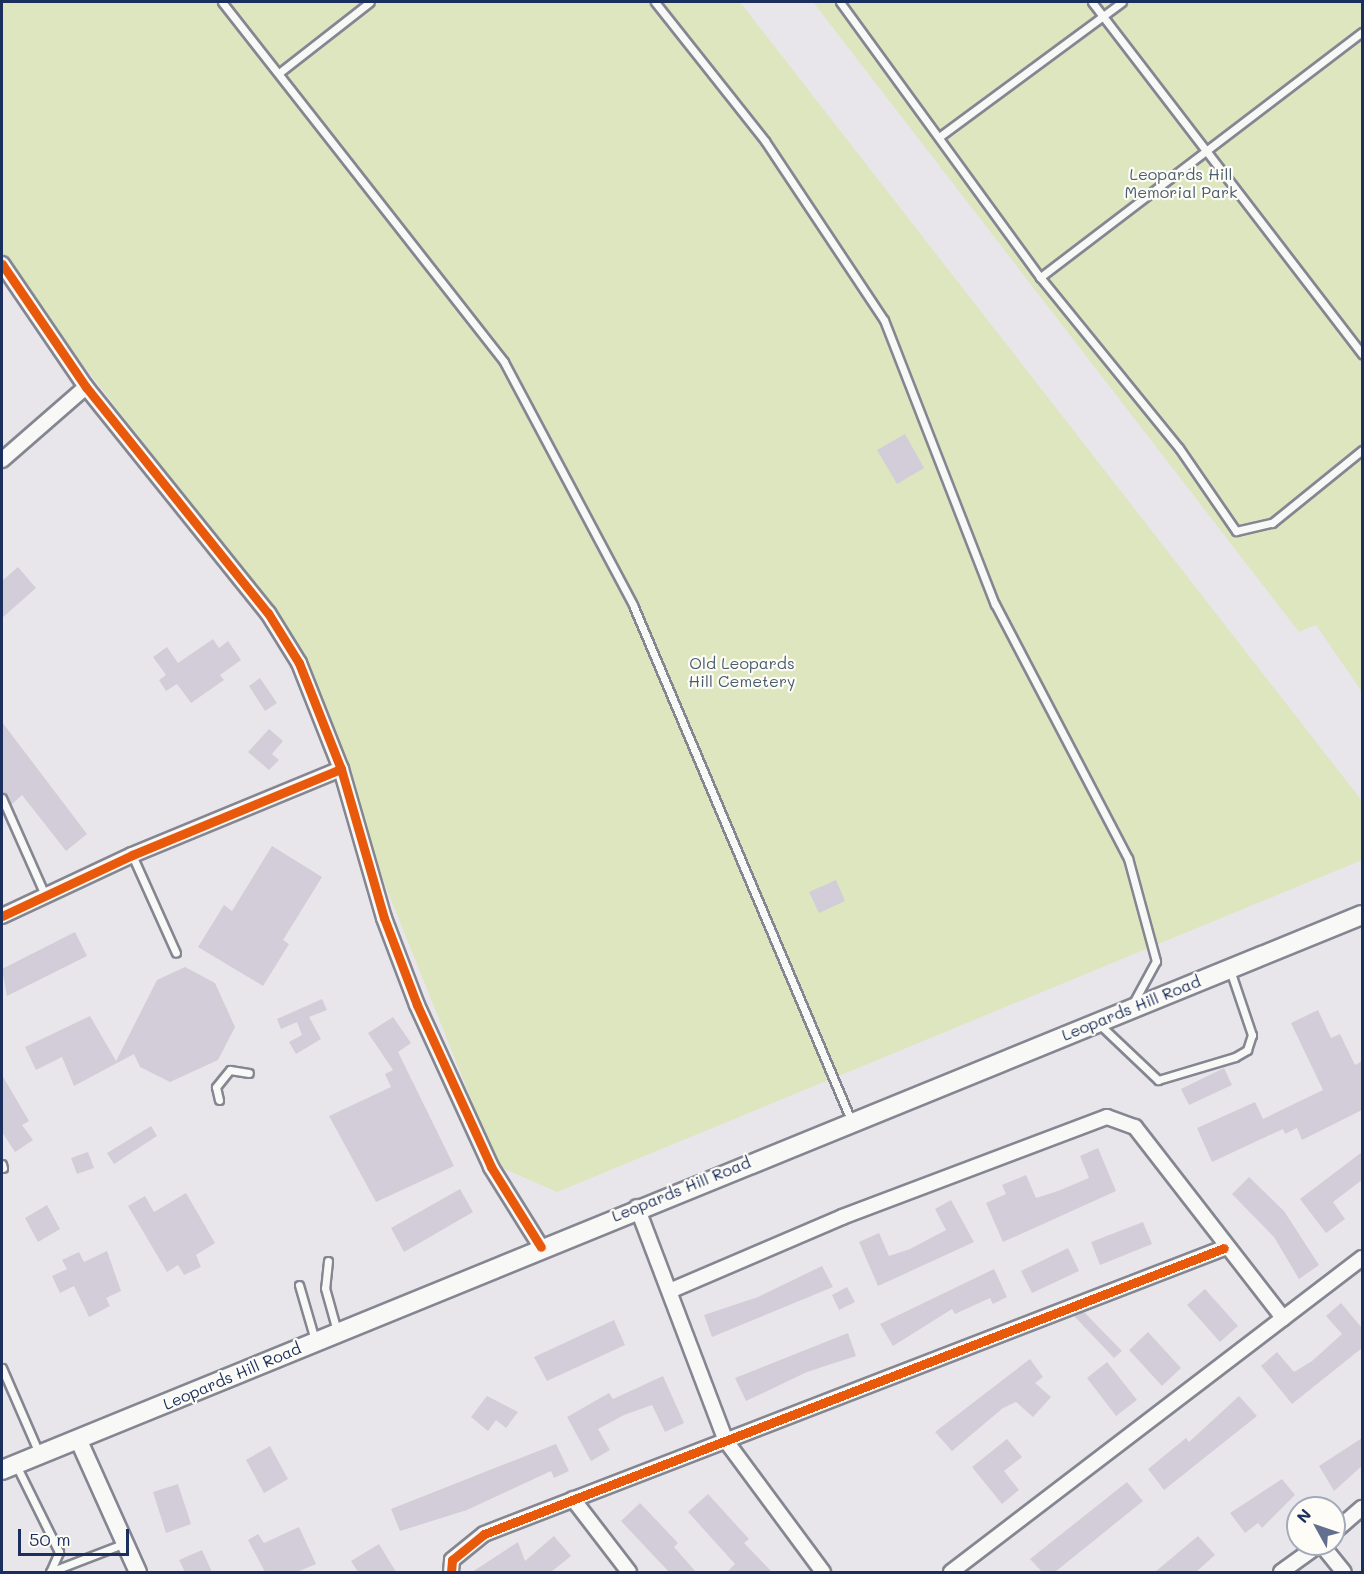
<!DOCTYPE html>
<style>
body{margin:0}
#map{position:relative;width:1364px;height:1574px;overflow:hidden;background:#e9e6eb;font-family:Mali,sans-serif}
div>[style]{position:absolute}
.green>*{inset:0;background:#dde6be}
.building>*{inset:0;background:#d2cdd8}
.roads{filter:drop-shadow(2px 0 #848691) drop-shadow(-2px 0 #848691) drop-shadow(0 2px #848691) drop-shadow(0 -2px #848691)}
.service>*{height:7px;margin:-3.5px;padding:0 3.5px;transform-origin:3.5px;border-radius:3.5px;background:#f8f8f7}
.minor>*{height:14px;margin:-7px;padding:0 7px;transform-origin:7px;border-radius:7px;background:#f8f8f7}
.tertiary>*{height:16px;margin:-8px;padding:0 8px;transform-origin:8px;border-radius:8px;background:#f8f8f7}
.secondary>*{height:18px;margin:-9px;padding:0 9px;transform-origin:9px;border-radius:9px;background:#f8f8f7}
.cycleway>*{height:9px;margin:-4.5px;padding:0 4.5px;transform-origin:4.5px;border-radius:4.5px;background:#e8590c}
span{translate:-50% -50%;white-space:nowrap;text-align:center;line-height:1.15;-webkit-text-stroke:4.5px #fdfcf7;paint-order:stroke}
.park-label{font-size:16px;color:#495d6d}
.street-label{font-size:16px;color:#1b2f5e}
.frame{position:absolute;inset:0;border:3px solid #1b2f5e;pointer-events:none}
.north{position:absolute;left:1286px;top:1496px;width:60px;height:60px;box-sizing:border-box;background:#fdfcf7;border:2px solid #a3aaba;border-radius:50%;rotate:310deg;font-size:16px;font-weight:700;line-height:24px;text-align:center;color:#1b2f5e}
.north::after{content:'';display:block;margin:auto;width:21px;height:27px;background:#636f8f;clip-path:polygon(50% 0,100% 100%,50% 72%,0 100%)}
.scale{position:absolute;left:18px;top:1529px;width:111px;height:27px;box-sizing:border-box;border:3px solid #1b2f5e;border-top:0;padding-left:8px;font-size:18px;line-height:21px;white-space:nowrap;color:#1b2f5e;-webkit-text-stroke:4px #fdfcf7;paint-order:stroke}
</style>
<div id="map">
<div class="green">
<div style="clip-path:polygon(2px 2px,740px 2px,1362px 801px,1362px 860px,557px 1192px,498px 1166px,277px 616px,2px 260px)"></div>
<div style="clip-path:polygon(813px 2px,1362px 2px,1362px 692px,1316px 625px,1299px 632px)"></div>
</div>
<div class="building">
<div style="clip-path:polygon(905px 434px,924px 468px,897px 484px,877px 450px)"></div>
<div style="clip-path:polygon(18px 567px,36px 588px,2px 618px,2px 581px)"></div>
<div style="clip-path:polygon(213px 639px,219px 648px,228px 641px,241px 660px,220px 675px,224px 680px,191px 703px,177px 684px,166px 691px,159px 680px,166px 675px,153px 657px,167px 647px,178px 663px)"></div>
<div style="clip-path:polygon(260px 678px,277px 703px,265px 711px,249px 686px)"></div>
<div style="clip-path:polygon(2px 722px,87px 834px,66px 851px,22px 795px,11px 805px,2px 792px)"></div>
<div style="clip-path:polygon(269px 729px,283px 741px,272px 754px,279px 760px,269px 770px,248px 752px)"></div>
<div style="clip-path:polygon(272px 846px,322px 877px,283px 940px,289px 944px,263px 986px,198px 947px,224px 905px,232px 911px)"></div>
<div style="clip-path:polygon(836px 880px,845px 901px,819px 913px,809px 892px)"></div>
<div style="clip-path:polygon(75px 932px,87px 956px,7px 996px,2px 969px)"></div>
<div style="clip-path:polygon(185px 967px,215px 983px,235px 1027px,218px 1060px,170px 1082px,140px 1067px,134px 1054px,74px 1086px,62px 1057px,36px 1070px,25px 1047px,90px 1016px,116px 1061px,157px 980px)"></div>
<div style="clip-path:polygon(322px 999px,327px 1010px,309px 1017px,321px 1039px,296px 1054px,289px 1042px,302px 1035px,297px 1022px,281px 1029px,277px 1019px)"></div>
<div style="clip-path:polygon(1318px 1010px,1331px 1038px,1340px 1034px,1355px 1065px,1362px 1061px,1362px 1110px,1302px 1140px,1297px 1128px,1285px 1134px,1283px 1129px,1212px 1162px,1197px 1128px,1255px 1102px,1263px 1119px,1323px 1090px,1291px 1023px)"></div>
<div style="clip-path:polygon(393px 1017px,411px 1043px,398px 1052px,454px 1166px,376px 1202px,329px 1116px,391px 1087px,385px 1074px,393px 1070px,368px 1033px)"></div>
<div style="clip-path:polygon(1224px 1068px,1232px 1085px,1189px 1105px,1181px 1089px)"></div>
<div style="clip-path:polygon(2px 1075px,29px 1121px,22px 1125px,33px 1140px,15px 1152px,2px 1132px)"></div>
<div style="clip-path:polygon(151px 1126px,157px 1136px,114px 1164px,107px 1153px)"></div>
<div style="clip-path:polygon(1098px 1148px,1116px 1191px,1003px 1242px,986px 1203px,1006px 1194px,1002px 1185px,1026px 1175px,1036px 1198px,1058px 1191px,1089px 1178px,1080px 1156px)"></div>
<div style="clip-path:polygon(88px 1152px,94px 1168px,77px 1174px,71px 1158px)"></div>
<div style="clip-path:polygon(1362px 1152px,1362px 1180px,1333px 1202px,1345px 1219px,1326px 1233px,1300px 1199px)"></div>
<div style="clip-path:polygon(1249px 1177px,1284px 1211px,1319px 1265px,1299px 1279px,1274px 1237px,1232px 1194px)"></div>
<div style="clip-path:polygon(460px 1189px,473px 1212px,404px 1252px,391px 1228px)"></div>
<div style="clip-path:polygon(186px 1193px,215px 1243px,196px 1255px,201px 1267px,184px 1275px,178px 1265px,167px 1272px,128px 1206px,145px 1196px,154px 1212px)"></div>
<div style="clip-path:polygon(951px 1200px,974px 1242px,878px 1286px,859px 1242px,879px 1233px,889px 1256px,910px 1249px,946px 1230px,935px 1209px)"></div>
<div style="clip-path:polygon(47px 1205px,60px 1229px,38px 1242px,25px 1218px)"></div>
<div style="clip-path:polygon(1143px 1222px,1152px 1244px,1100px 1265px,1091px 1242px)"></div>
<div style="clip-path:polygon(1068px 1248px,1079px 1271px,1032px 1293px,1021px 1271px)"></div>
<div style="clip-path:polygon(107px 1251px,121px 1291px,106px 1298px,110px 1306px,89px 1317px,74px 1286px,60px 1293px,52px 1276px,67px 1269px,62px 1260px,79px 1252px,84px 1262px)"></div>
<div style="clip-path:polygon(822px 1266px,833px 1287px,712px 1337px,704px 1315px,758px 1297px)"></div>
<div style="clip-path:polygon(994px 1269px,1007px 1297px,993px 1304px,990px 1298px,955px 1314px,952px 1309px,893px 1346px,880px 1324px)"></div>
<div style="clip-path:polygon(847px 1287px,855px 1302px,839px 1310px,832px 1295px)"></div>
<div style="clip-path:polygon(1205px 1289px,1238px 1326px,1220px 1342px,1187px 1305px)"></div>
<div style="clip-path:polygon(1341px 1303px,1362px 1328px,1362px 1348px,1292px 1404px,1261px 1366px,1277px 1352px,1294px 1372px,1312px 1361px,1342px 1334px,1326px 1316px)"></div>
<div style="clip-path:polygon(1084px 1312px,1122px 1351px,1114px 1358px,1074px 1316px)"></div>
<div style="clip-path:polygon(614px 1320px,625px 1345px,547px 1381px,534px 1357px)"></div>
<div style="clip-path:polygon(1148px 1332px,1181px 1368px,1162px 1386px,1129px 1350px)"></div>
<div style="clip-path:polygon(848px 1333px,856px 1356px,807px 1372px,746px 1401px,735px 1378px)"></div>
<div style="clip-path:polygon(1030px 1359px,1043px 1377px,1035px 1383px,1051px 1397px,1033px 1417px,1016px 1402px,1003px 1408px,952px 1451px,935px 1432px)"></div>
<div style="clip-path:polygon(1107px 1362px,1137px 1400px,1116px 1416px,1087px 1378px)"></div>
<div style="clip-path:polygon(663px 1376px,684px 1423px,665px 1432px,652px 1405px,624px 1415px,598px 1429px,610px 1450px,591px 1461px,567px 1417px,609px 1393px,613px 1399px)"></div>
<div style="clip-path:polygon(487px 1396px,518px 1412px,506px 1428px,496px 1420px,488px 1431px,471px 1417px)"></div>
<div style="clip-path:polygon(1239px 1396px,1257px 1416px,1164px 1490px,1148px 1469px,1186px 1438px,1189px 1442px)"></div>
<div style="clip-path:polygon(1362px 1438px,1362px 1466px,1334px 1491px,1319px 1466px)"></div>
<div style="clip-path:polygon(1007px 1439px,1022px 1457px,1004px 1471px,1019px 1490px,1002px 1504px,972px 1467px)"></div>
<div style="clip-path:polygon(556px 1444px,569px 1471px,554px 1478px,551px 1471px,467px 1510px,400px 1531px,391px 1509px)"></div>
<div style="clip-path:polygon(270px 1446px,288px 1479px,264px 1493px,246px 1460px)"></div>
<div style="clip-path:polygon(1282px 1479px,1295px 1495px,1262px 1528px,1258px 1523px,1245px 1533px,1230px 1513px)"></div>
<div style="clip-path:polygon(1127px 1482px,1143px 1501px,1055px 1572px,1042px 1572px,1030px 1559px)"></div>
<div style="clip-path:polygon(178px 1484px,191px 1524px,166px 1533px,153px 1492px)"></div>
<div style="clip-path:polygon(708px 1494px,749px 1539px,744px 1543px,772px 1572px,727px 1572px,735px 1564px,688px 1512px)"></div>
<div style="clip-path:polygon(640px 1503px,678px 1543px,674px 1547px,696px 1572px,669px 1572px,621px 1521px)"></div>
<div style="clip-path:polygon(299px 1527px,316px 1564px,297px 1572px,265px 1572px,248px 1540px,258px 1534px,264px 1543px)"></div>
<div style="clip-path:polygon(554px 1536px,571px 1556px,551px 1572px,472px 1572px,518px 1542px,525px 1561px)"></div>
<div style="clip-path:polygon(1198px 1536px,1215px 1555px,1196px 1572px,1155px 1572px)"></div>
<div style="clip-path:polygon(379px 1544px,396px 1572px,358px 1572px,351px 1561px)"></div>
<div style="clip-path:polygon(202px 1550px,212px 1572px,185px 1572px,179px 1560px)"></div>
</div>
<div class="roads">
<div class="service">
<div style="left:222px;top:2px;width:457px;rotate:51.9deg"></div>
<div style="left:504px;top:362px;width:275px;rotate:62deg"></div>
<div style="left:633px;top:605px;width:559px;rotate:67.06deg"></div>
<div style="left:655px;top:2px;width:177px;rotate:51.6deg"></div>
<div style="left:765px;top:141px;width:215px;rotate:56.4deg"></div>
<div style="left:884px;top:320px;width:305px;rotate:68.7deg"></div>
<div style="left:995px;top:604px;width:287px;rotate:62.4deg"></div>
<div style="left:1128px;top:858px;width:107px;rotate:74.8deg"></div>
<div style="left:1156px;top:961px;width:50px;rotate:118.6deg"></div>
<div style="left:840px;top:2px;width:340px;rotate:54deg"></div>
<div style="left:1092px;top:2px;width:444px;rotate:52.5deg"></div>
<div style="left:1362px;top:32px;width:405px;rotate:142.7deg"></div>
<div style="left:1040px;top:277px;width:220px;rotate:50.9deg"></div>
<div style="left:1179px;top:448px;width:101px;rotate:55.5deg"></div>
<div style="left:1236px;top:531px;width:37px;rotate:-13deg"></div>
<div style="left:1272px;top:523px;width:116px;rotate:-39deg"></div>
<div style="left:279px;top:73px;width:115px;rotate:-38deg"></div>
<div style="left:939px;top:137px;width:227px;rotate:-36.4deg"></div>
<div style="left:2px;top:798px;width:106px;rotate:66.1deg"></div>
<div style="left:132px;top:855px;width:107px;rotate:65.8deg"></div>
<div style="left:1098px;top:1023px;width:83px;rotate:43.5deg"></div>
<div style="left:1158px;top:1080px;width:80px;rotate:-16.6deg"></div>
<div style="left:1235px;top:1057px;width:14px;rotate:-30deg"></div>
<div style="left:1247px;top:1050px;width:16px;rotate:-72deg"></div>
<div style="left:1252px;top:1035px;width:69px;rotate:-108.7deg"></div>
<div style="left:219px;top:1100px;width:13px;rotate:-103deg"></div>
<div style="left:216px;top:1087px;width:22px;rotate:-51deg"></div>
<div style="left:230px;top:1070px;width:19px;rotate:9deg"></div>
<div style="left:2px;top:1164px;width:4px;rotate:76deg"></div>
<div style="left:328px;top:1261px;width:27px;rotate:96deg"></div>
<div style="left:325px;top:1288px;width:45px;rotate:74.4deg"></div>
<div style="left:299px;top:1285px;width:57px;rotate:73.8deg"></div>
<div style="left:2px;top:1368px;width:93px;rotate:66.5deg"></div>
<div style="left:17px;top:1467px;width:95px;rotate:63.7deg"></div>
<div style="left:59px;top:1552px;width:22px;rotate:114deg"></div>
<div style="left:50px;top:1572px;width:80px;rotate:-21.1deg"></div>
</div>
<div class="minor">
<div style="left:2px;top:264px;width:149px;rotate:55.7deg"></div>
<div style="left:86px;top:387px;width:290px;rotate:51.2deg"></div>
<div style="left:268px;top:613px;width:59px;rotate:58.2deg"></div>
<div style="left:299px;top:663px;width:114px;rotate:68.4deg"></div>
<div style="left:341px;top:769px;width:155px;rotate:73.9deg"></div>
<div style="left:384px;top:918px;width:93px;rotate:69.2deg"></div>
<div style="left:417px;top:1005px;width:178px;rotate:65.4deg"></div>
<div style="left:491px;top:1167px;width:94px;rotate:58deg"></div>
<div style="left:2px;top:460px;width:111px;rotate:-41deg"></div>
<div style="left:2px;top:916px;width:144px;rotate:-25.1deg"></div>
<div style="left:132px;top:855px;width:226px;rotate:-22.4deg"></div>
<div style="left:637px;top:1207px;width:250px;rotate:69.2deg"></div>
<div style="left:726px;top:1441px;width:163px;rotate:53.5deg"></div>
<div style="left:672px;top:1290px;width:185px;rotate:-23.2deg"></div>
<div style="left:842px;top:1217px;width:283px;rotate:-20.7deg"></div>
<div style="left:1107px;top:1117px;width:30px;rotate:20deg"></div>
<div style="left:1135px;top:1127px;width:242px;rotate:52.2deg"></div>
<div style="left:573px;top:1499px;width:92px;rotate:52.5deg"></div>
<div style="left:1334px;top:1532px;width:37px;rotate:-41deg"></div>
<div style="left:1321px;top:1544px;width:36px;rotate:51deg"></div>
<div style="left:451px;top:1572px;width:12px;rotate:-85deg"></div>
<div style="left:452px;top:1560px;width:41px;rotate:-39.1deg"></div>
<div style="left:484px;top:1534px;width:793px;rotate:-21.13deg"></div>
<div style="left:951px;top:1572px;width:517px;rotate:-37.38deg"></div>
<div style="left:1281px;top:1572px;width:48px;rotate:-35.7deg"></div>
</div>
<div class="tertiary">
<div style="left:79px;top:1441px;width:144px;rotate:65.8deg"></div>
</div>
<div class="secondary">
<div style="left:2px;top:1470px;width:1469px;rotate:-22.2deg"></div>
</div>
</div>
<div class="cycleway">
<div style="left:2px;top:264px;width:149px;rotate:55.7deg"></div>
<div style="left:86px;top:387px;width:290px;rotate:51.2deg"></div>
<div style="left:268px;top:613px;width:59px;rotate:58.2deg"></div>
<div style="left:299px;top:663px;width:114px;rotate:68.4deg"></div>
<div style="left:341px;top:769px;width:155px;rotate:73.9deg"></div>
<div style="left:384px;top:918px;width:93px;rotate:69.2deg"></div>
<div style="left:417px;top:1005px;width:178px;rotate:65.4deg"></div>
<div style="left:491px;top:1167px;width:94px;rotate:58deg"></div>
<div style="left:2px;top:916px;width:144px;rotate:-25.1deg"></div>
<div style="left:132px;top:855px;width:226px;rotate:-22.4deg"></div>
<div style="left:451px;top:1572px;width:12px;rotate:-85deg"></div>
<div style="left:452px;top:1560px;width:41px;rotate:-39.1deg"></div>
<div style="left:484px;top:1534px;width:793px;rotate:-21.13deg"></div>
</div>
<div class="park-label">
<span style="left:1181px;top:183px">Leopards Hill<br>Memorial Park</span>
<span style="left:742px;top:672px">Old Leopards<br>Hill Cemetery</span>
</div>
<div class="street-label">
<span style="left:1131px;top:1008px;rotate:-22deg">Leopards Hill Road</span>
<span style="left:681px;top:1189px;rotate:-22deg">Leopards Hill Road</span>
<span style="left:232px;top:1376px;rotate:-23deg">Leopards Hill Road</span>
</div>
<div class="frame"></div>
<div class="north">N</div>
<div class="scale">50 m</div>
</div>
